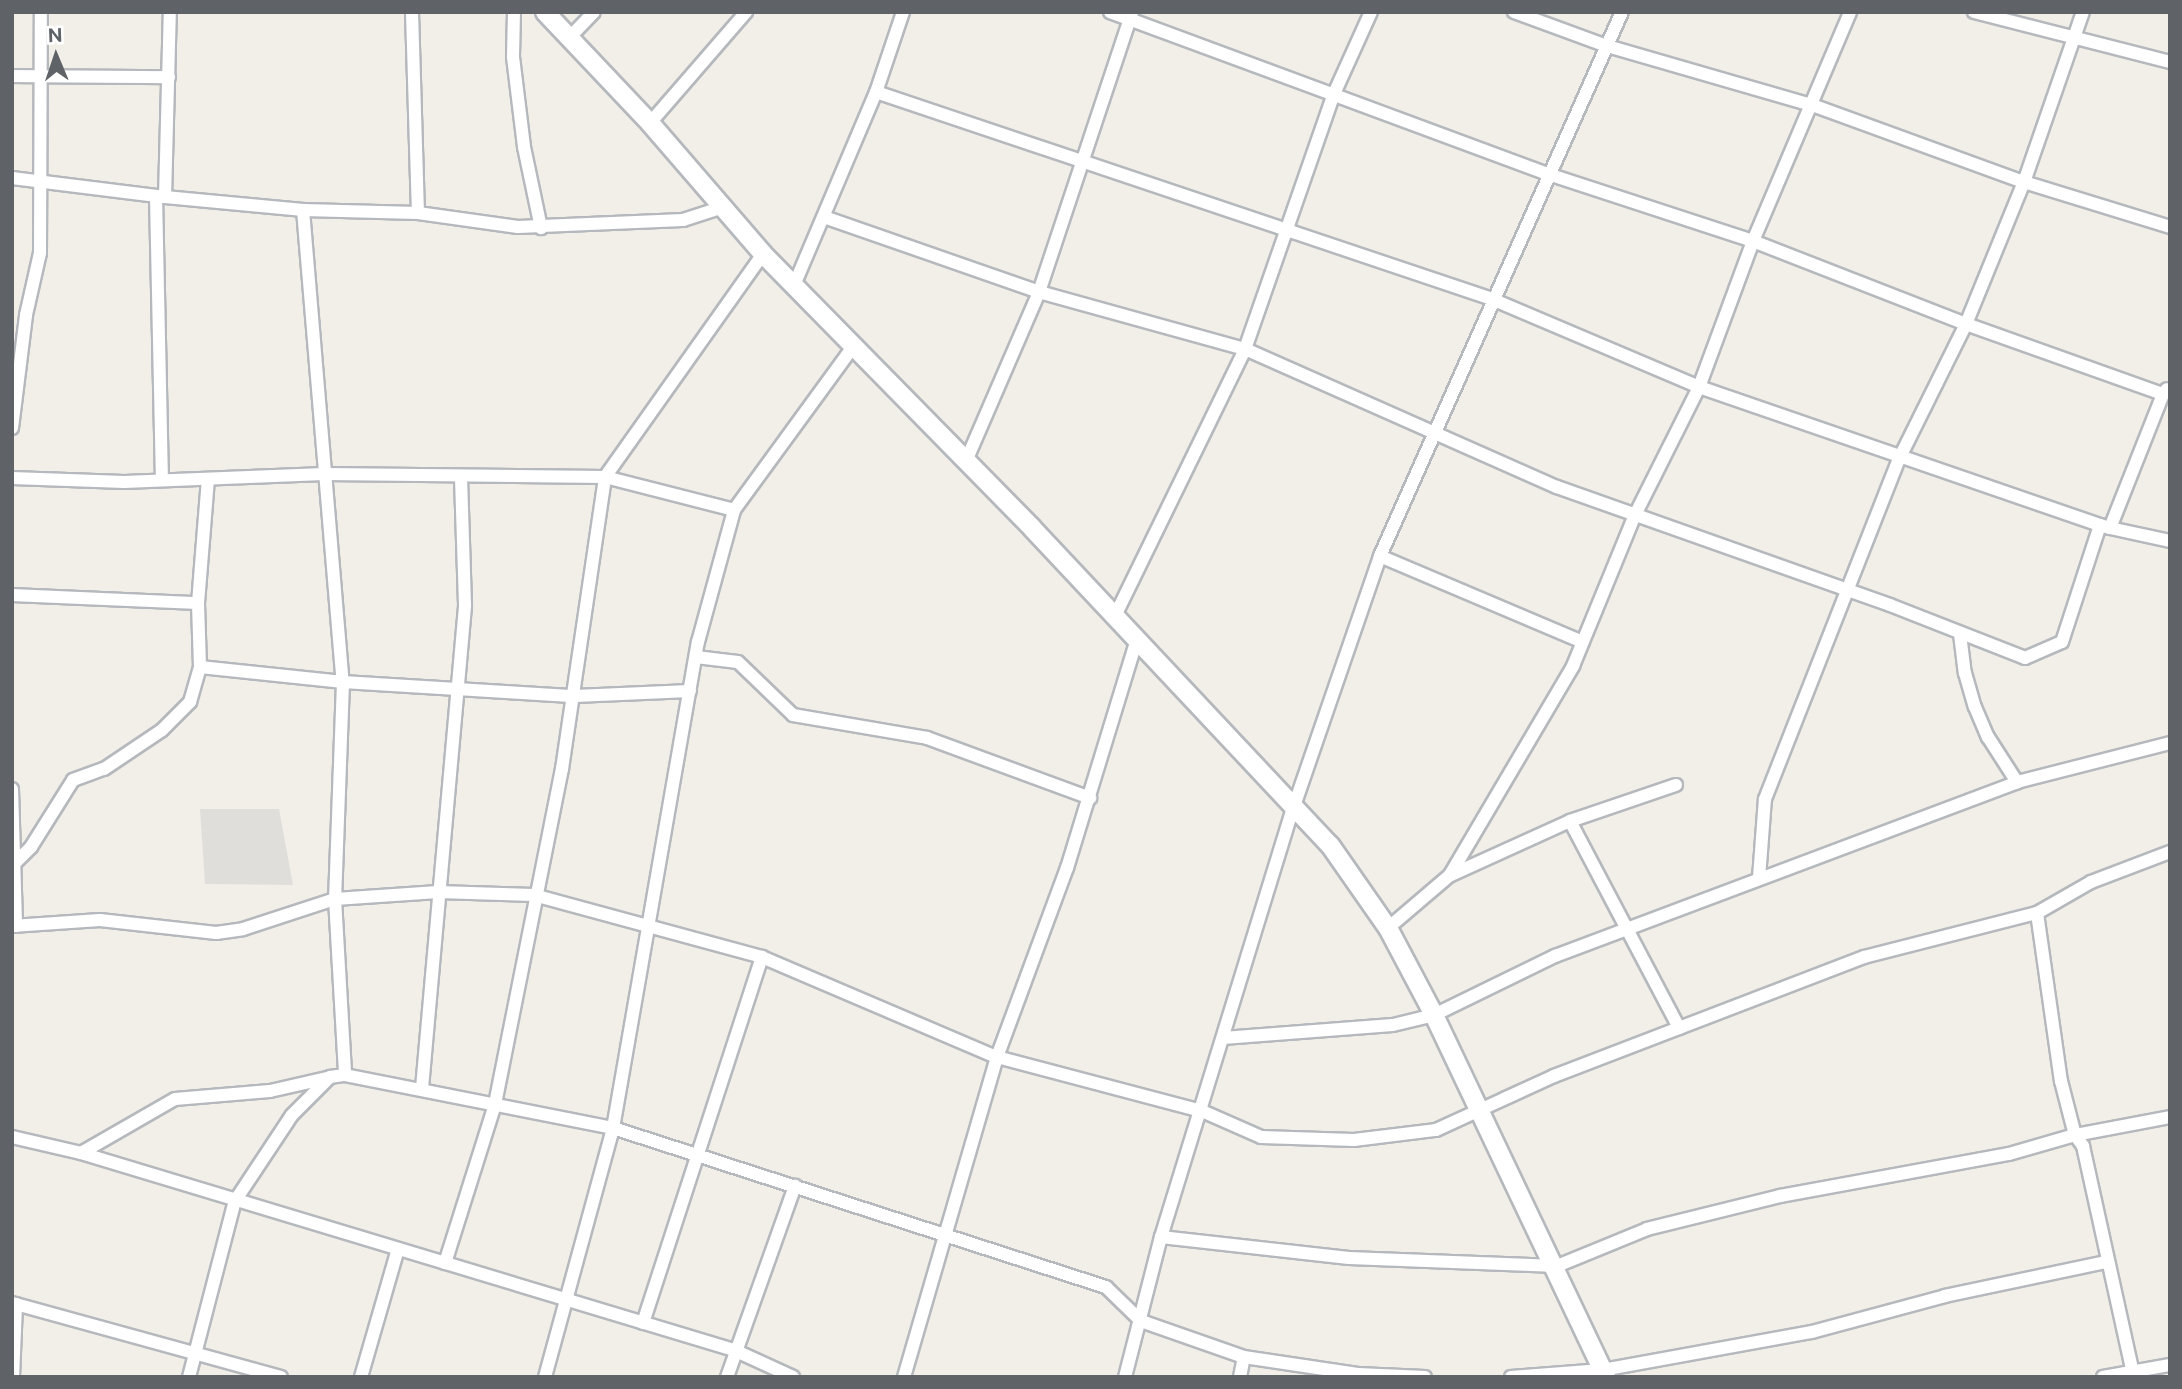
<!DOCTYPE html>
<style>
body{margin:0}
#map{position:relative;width:2182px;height:1389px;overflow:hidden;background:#f1efe8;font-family:"Public Sans",sans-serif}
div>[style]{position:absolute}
.industrial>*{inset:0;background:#e0deda}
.roads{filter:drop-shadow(2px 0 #b5b8bc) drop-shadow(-2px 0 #b5b8bc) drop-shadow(0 2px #b5b8bc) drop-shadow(0 -2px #b5b8bc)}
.street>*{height:12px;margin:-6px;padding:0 6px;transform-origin:6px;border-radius:6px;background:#fff}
.secondary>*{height:18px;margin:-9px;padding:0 9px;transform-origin:9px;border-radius:9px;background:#fff}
span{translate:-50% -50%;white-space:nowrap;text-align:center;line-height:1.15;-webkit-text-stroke:6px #fff;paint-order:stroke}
.frame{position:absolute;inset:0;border:14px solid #5f6368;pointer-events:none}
.north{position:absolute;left:21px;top:21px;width:70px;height:70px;-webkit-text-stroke:5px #fff;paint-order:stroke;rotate:358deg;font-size:19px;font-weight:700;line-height:28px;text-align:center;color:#5f6368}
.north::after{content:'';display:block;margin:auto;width:24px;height:32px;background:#5f6368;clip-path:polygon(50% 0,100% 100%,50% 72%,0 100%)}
</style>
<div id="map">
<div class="industrial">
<div style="clip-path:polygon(200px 809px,279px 809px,293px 885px,205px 884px)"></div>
</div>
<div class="roads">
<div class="street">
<div style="left:412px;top:12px;width:201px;rotate:88.3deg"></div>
<div style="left:514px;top:12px;width:45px;rotate:91.3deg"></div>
<div style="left:513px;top:57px;width:91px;rotate:83deg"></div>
<div style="left:524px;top:147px;width:83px;rotate:78.1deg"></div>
<div style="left:903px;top:12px;width:84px;rotate:108.6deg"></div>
<div style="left:876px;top:92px;width:650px;rotate:18.57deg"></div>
<div style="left:1492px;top:299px;width:225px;rotate:23deg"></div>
<div style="left:1699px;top:387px;width:424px;rotate:19deg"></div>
<div style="left:1110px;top:12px;width:467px;rotate:20.3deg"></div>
<div style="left:1548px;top:174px;width:216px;rotate:18.1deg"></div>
<div style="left:1753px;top:241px;width:229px;rotate:21.3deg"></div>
<div style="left:1966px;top:324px;width:209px;rotate:19.6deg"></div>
<div style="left:2163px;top:394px;width:6px;rotate:-51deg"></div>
<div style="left:1514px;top:12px;width:99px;rotate:20.1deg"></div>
<div style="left:1607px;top:46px;width:213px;rotate:16.1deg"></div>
<div style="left:1812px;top:105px;width:226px;rotate:20deg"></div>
<div style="left:2024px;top:182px;width:153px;rotate:17.1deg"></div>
<div style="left:1974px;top:12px;width:202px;rotate:14.3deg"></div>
<div style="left:568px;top:39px;width:37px;rotate:-46deg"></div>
<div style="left:12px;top:76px;width:157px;rotate:0.4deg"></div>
<div style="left:650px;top:123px;width:147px;rotate:-49.1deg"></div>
<div style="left:12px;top:178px;width:154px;rotate:7.1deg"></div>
<div style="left:165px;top:197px;width:139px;rotate:5.4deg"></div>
<div style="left:303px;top:210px;width:115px;rotate:1.5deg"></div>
<div style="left:418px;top:213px;width:101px;rotate:8deg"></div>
<div style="left:518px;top:227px;width:165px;rotate:-2.4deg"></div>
<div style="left:683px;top:220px;width:39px;rotate:-18deg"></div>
<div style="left:156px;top:196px;width:284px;rotate:88.8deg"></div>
<div style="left:165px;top:197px;width:185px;rotate:-88.5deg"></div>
<div style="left:303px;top:210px;width:474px;rotate:85.2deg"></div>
<div style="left:343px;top:682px;width:217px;rotate:92.1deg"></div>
<div style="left:335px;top:899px;width:176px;rotate:86.7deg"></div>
<div style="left:824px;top:217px;width:228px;rotate:19.2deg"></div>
<div style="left:1039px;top:292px;width:214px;rotate:15.5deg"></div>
<div style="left:1245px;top:349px;width:341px;rotate:23.9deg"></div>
<div style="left:1557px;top:487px;width:353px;rotate:19.5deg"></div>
<div style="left:1890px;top:605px;width:145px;rotate:21.4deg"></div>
<div style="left:2025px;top:658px;width:40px;rotate:-23.4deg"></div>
<div style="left:2062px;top:642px;width:123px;rotate:-72deg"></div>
<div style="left:2100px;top:525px;width:10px;rotate:17deg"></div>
<div style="left:2110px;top:528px;width:144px;rotate:-68.4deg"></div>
<div style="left:2163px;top:394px;width:8px;rotate:-23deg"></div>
<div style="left:795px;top:283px;width:207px;rotate:-67deg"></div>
<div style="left:12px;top:428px;width:114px;rotate:-82.9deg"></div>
<div style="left:26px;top:315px;width:64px;rotate:-77.3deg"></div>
<div style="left:40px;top:253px;width:241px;rotate:-89.8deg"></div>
<div style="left:966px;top:461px;width:184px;rotate:-66.6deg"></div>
<div style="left:1039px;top:292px;width:294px;rotate:-71.6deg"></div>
<div style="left:12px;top:478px;width:112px;rotate:2deg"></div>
<div style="left:124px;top:482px;width:200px;rotate:-2.3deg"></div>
<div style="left:324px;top:474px;width:281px;rotate:0.6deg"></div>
<div style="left:605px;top:477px;width:133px;rotate:14.3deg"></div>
<div style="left:2110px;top:528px;width:61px;rotate:12.2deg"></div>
<div style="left:1380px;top:556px;width:220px;rotate:23deg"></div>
<div style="left:12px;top:595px;width:186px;rotate:2.5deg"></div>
<div style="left:1115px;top:616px;width:297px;rotate:-64deg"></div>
<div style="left:1245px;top:349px;width:268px;rotate:-70.8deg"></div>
<div style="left:1333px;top:96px;width:92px;rotate:-65.7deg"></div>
<div style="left:1960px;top:634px;width:39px;rotate:83deg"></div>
<div style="left:1965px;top:673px;width:35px;rotate:74deg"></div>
<div style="left:1975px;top:707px;width:33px;rotate:67deg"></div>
<div style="left:1988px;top:737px;width:54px;rotate:57.2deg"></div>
<div style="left:696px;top:657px;width:42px;rotate:6.8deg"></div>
<div style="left:738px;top:662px;width:76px;rotate:43.9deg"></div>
<div style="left:793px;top:715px;width:136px;rotate:9.7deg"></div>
<div style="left:927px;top:738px;width:174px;rotate:20.2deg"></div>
<div style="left:200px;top:667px;width:144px;rotate:6deg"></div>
<div style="left:343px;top:682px;width:232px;rotate:3.5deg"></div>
<div style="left:575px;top:696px;width:115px;rotate:-2.5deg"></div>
<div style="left:12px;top:789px;width:137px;rotate:88.3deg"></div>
<div style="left:1570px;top:821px;width:234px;rotate:62.2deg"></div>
<div style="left:16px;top:862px;width:21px;rotate:-45deg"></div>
<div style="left:31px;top:847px;width:79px;rotate:-57.9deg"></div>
<div style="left:73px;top:780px;width:33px;rotate:-20deg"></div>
<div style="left:104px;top:769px;width:70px;rotate:-33.9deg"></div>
<div style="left:162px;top:730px;width:40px;rotate:-45deg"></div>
<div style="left:190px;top:702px;width:36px;rotate:-74deg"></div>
<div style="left:200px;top:667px;width:64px;rotate:-91.8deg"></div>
<div style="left:198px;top:603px;width:124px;rotate:-85.4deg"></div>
<div style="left:1451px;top:875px;width:131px;rotate:-24.4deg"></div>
<div style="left:1570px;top:821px;width:112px;rotate:-18.8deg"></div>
<div style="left:1759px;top:878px;width:79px;rotate:-85.7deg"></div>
<div style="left:1765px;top:799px;width:365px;rotate:-68.5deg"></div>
<div style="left:1899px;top:459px;width:151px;rotate:-63.6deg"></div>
<div style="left:1966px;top:324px;width:153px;rotate:-67.8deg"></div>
<div style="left:2024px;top:182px;width:180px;rotate:-70.9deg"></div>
<div style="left:2037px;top:913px;width:170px;rotate:81.9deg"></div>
<div style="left:2061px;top:1081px;width:56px;rotate:75.5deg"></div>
<div style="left:2075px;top:1135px;width:14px;rotate:54deg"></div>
<div style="left:2083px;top:1146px;width:237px;rotate:77.6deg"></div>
<div style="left:12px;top:926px;width:88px;rotate:-3.9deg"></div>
<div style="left:100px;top:920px;width:117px;rotate:6.4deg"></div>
<div style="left:216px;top:933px;width:27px;rotate:-8deg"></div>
<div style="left:243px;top:929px;width:97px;rotate:-18.1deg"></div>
<div style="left:335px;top:899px;width:103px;rotate:-3.9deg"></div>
<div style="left:438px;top:892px;width:96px;rotate:1.8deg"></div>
<div style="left:534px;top:895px;width:236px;rotate:15.2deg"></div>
<div style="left:762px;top:957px;width:255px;rotate:23.1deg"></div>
<div style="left:997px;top:1057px;width:212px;rotate:14.8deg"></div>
<div style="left:1202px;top:1111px;width:64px;rotate:23.8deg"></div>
<div style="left:1261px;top:1137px;width:93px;rotate:1.8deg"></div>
<div style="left:1354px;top:1140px;width:83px;rotate:-7deg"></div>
<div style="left:1436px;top:1130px;width:130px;rotate:-24.6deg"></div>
<div style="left:1554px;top:1076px;width:332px;rotate:-21deg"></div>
<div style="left:1864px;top:957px;width:179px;rotate:-14.3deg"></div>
<div style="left:2037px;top:913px;width:62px;rotate:-29.9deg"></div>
<div style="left:2091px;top:882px;width:85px;rotate:-20.8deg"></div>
<div style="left:1388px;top:928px;width:82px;rotate:-40.5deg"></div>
<div style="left:1450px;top:875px;width:243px;rotate:-59.5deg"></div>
<div style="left:1573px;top:666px;width:161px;rotate:-67.7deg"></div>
<div style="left:1634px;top:517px;width:145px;rotate:-63.4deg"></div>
<div style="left:1699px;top:387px;width:156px;rotate:-69.7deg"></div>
<div style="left:1753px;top:241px;width:249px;rotate:-67deg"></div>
<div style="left:1223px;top:1038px;width:170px;rotate:-4.4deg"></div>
<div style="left:1393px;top:1025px;width:42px;rotate:-13.7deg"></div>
<div style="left:1434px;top:1015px;width:135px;rotate:-26deg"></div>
<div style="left:1555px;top:956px;width:494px;rotate:-20.6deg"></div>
<div style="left:2017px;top:782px;width:158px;rotate:-14.3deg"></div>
<div style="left:422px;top:1088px;width:485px;rotate:-84.9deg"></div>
<div style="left:465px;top:605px;width:128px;rotate:-91.8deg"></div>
<div style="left:12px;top:1137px;width:71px;rotate:13.1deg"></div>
<div style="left:81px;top:1153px;width:682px;rotate:16.79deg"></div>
<div style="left:734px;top:1350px;width:65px;rotate:24.6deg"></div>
<div style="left:81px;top:1153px;width:108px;rotate:-29.9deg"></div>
<div style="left:175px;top:1099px;width:95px;rotate:-4.8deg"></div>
<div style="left:270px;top:1091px;width:58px;rotate:-12.8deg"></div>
<div style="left:1161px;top:1237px;width:189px;rotate:6.4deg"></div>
<div style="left:1349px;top:1258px;width:208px;rotate:2.2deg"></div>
<div style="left:1557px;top:1266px;width:97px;rotate:-22.3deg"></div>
<div style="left:1647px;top:1229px;width:137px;rotate:-13.9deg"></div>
<div style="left:1780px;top:1196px;width:233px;rotate:-10.4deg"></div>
<div style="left:2009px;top:1154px;width:69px;rotate:-16.1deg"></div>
<div style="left:2075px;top:1135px;width:97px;rotate:-10.7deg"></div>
<div style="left:445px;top:1263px;width:167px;rotate:-72.5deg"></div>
<div style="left:495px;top:1104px;width:342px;rotate:-78.7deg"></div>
<div style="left:562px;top:769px;width:295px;rotate:-81.6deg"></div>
<div style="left:605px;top:477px;width:273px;rotate:-54.7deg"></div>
<div style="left:12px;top:1303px;width:279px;rotate:15.4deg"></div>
<div style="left:643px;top:1323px;width:385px;rotate:-72deg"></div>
<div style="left:13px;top:1377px;width:73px;rotate:-87.6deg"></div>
<div style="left:189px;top:1377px;width:182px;rotate:-75.4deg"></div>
<div style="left:235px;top:1201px;width:103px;rotate:-56.5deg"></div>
<div style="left:292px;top:1115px;width:54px;rotate:-45deg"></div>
<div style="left:330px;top:1077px;width:15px;rotate:-8deg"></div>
<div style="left:345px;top:1075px;width:273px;rotate:11.2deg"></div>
<div style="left:613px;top:1128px;width:518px;rotate:17.88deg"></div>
<div style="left:1106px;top:1287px;width:49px;rotate:44.2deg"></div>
<div style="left:1141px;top:1321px;width:109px;rotate:19.3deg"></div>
<div style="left:1244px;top:1357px;width:115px;rotate:8.5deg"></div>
<div style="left:1358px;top:1374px;width:67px;rotate:2.6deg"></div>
<div style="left:361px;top:1377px;width:133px;rotate:-73.9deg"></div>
<div style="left:545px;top:1377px;width:258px;rotate:-74.7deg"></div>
<div style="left:613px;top:1128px;width:493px;rotate:-80.1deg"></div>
<div style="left:698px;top:642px;width:137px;rotate:-74.7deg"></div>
<div style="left:734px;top:510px;width:205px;rotate:-53.9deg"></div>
<div style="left:727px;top:1377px;width:203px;rotate:-70.4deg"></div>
<div style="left:904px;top:1377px;width:333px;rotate:-73.8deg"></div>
<div style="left:997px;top:1057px;width:202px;rotate:-69.7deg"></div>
<div style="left:1067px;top:868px;width:239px;rotate:-73deg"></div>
<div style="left:1125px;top:1377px;width:145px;rotate:-75.6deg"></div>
<div style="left:1161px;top:1237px;width:448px;rotate:-72.9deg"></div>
<div style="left:1293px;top:809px;width:268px;rotate:-71deg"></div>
<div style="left:1380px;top:556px;width:595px;rotate:-66.02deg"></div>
<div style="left:1240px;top:1377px;width:20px;rotate:-79deg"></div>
<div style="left:1511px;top:1377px;width:91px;rotate:-4.4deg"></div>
<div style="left:1602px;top:1370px;width:213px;rotate:-10.3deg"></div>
<div style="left:1812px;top:1332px;width:138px;rotate:-15.1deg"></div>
<div style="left:1945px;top:1296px;width:165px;rotate:-11.9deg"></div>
<div style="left:2103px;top:1377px;width:68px;rotate:-10.2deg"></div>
</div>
<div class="secondary">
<div style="left:545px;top:12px;width:153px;rotate:46.6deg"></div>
<div style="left:650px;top:123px;width:173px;rotate:49.2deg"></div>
<div style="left:763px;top:254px;width:384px;rotate:45.5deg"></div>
<div style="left:1032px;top:528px;width:435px;rotate:46.8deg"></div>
<div style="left:1330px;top:845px;width:101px;rotate:55.1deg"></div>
<div style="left:1388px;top:928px;width:98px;rotate:62.1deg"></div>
<div style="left:1434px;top:1015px;width:401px;rotate:64.6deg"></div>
</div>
</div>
<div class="frame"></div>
<div class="north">N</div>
</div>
